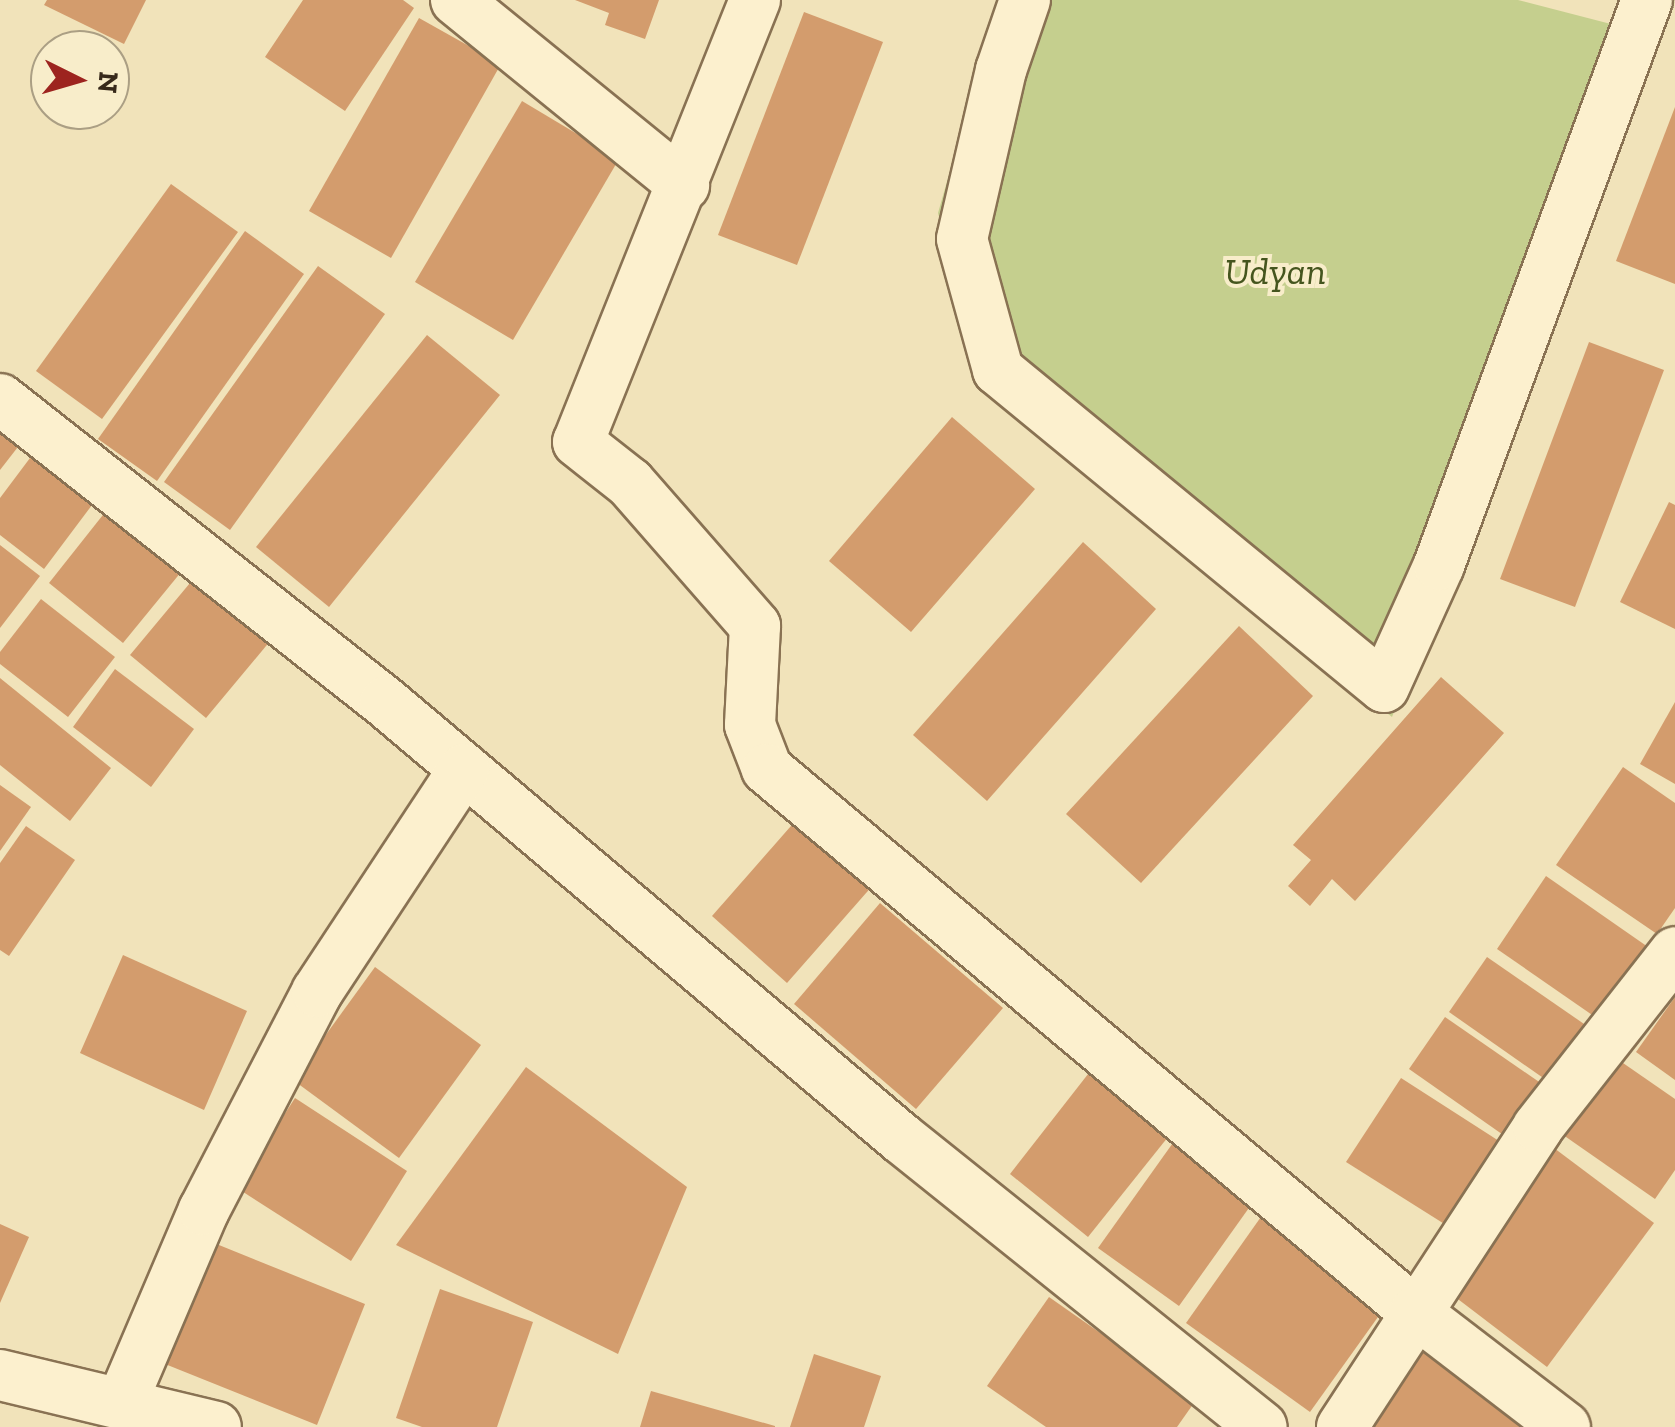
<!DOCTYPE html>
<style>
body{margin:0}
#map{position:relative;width:1675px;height:1427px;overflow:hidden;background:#f1e3ba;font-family:"Zilla Slab",serif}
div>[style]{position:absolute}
.green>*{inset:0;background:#c5cf8e}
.building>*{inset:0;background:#d39c6d}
.roads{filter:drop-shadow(2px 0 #897253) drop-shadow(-2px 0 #897253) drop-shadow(0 2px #897253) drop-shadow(0 -2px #897253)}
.minor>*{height:50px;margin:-25px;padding:0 25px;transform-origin:25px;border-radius:25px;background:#fcf0ce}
span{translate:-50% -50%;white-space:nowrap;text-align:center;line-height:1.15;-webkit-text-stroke:8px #f8edca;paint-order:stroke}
.park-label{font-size:38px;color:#45551e;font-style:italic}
.north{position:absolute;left:30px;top:30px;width:100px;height:100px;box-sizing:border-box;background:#f8edca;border:2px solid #ab9f84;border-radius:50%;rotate:95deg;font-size:28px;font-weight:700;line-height:40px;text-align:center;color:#37291a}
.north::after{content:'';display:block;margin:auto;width:35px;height:45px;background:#9d241f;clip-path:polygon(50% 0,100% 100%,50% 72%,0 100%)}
</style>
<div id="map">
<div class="green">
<div style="clip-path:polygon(999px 0,1518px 0,1661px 37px,1392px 717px,1130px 509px,980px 371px,938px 213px)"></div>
</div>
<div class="building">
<div style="clip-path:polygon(47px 0,146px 0,124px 44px,44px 5px)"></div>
<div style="clip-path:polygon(303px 0,403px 0,414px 8px,345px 111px,265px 57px)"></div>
<div style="clip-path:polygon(575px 0,659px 0,645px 39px,605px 25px,609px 13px)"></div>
<div style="clip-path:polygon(804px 12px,883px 42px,797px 265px,718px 235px)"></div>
<div style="clip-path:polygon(419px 18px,501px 64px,391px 258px,309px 211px)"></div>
<div style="clip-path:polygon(522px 101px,619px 159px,513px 340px,415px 282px)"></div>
<div style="clip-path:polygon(1675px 107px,1675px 284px,1616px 261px)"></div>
<div style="clip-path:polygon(171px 184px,238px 232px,102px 419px,36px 371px)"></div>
<div style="clip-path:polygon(245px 231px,304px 274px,157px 481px,98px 439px)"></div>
<div style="clip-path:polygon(318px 266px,385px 314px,230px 530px,164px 482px)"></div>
<div style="clip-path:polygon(427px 335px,500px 395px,329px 607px,256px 547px)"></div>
<div style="clip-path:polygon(1589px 342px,1664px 370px,1575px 607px,1500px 579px)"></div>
<div style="clip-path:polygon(0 411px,28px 434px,0 470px)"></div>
<div style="clip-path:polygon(952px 417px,1035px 489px,911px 632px,829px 561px)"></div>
<div style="clip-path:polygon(39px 446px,101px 493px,44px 569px,0 535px,0 498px)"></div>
<div style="clip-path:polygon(1669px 502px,1675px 505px,1675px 629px,1620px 602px)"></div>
<div style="clip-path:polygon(110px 506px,186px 566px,123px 643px,49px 583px)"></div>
<div style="clip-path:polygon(1083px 542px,1156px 609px,987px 801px,913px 735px)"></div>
<div style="clip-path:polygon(0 545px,40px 576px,0 628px)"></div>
<div style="clip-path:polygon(195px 577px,271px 640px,206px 718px,130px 655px)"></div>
<div style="clip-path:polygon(41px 599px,115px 657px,68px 717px,0 664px,0 652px)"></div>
<div style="clip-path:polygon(1239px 626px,1313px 696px,1141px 883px,1066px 814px)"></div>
<div style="clip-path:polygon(115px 669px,194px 729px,151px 787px,73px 727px)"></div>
<div style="clip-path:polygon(1441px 677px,1504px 733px,1355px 901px,1332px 879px,1310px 906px,1288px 886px,1311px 860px,1293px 845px)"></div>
<div style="clip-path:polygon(0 678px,111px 768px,70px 821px,0 765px)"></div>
<div style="clip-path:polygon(1675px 702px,1675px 784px,1640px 764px)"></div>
<div style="clip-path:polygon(1623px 767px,1675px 803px,1675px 908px,1657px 934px,1556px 865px)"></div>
<div style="clip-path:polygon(0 785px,31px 807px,0 851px)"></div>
<div style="clip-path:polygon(798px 818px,874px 884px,787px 983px,712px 916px)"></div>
<div style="clip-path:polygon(26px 826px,75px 860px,9px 956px,0 950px,0 863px)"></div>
<div style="clip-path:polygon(1546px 876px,1648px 947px,1598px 1019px,1497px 949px)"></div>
<div style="clip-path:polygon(880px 903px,1003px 1008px,916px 1109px,794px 1004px)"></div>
<div style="clip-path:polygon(123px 955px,247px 1011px,204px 1110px,80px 1053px)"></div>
<div style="clip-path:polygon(1487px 957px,1587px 1026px,1549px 1082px,1449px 1012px)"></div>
<div style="clip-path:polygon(375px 967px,481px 1045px,399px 1158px,293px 1080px)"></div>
<div style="clip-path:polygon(1675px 997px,1675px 1080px,1636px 1052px)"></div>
<div style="clip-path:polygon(1445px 1017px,1545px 1086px,1509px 1139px,1409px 1069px)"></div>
<div style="clip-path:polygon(1610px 1054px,1675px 1099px,1675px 1170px,1655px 1199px,1556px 1130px)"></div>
<div style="clip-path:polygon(526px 1067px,687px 1187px,618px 1354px,396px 1245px)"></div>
<div style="clip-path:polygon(1092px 1069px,1172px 1132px,1088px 1237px,1010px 1174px)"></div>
<div style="clip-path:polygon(1401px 1078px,1499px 1141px,1446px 1225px,1346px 1162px)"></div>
<div style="clip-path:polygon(295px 1098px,407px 1171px,351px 1261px,237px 1188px)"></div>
<div style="clip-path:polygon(1175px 1140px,1256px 1198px,1179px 1306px,1098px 1248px)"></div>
<div style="clip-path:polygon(1554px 1148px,1654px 1223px,1547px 1367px,1446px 1290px)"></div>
<div style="clip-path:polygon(1263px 1214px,1388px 1303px,1310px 1412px,1186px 1323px)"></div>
<div style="clip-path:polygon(0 1224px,29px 1237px,0 1303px)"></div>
<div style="clip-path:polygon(214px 1243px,365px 1304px,317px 1425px,165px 1364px)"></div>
<div style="clip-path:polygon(440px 1289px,533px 1322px,497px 1427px,422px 1427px,396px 1418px)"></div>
<div style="clip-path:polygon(1049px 1297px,1196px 1400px,1177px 1427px,1046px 1427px,987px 1386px)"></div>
<div style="clip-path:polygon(1427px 1341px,1528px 1427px,1364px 1427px)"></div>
<div style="clip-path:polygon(814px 1354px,881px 1376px,864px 1427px,790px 1427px)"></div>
<div style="clip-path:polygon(651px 1391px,775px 1426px,775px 1427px,640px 1427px)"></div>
</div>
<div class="roads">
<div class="minor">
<div style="left:456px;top:0;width:294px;rotate:39.1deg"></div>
<div style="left:755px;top:0;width:476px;rotate:111.8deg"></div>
<div style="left:578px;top:442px;width:66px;rotate:38.3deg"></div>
<div style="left:630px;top:483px;width:190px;rotate:48.8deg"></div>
<div style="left:755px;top:626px;width:99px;rotate:92.9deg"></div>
<div style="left:750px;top:725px;width:47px;rotate:68.9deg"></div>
<div style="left:767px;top:769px;width:845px;rotate:39.96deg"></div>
<div style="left:1415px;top:1312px;width:189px;rotate:37.5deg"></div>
<div style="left:1025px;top:0;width:74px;rotate:108.9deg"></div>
<div style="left:1001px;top:70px;width:173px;rotate:103deg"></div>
<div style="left:962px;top:239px;width:136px;rotate:74.6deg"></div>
<div style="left:998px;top:370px;width:499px;rotate:39.4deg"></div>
<div style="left:1384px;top:687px;width:134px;rotate:-65.7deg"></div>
<div style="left:1439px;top:565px;width:602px;rotate:-69.79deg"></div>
<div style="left:0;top:399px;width:490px;rotate:38.2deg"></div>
<div style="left:385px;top:702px;width:676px;rotate:40.2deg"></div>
<div style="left:901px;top:1138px;width:462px;rotate:38.7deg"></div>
<div style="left:0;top:1375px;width:222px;rotate:13.5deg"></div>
<div style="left:122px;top:1402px;width:209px;rotate:-66.9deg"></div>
<div style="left:204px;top:1210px;width:246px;rotate:-62.6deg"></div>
<div style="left:317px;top:992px;width:267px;rotate:-56.6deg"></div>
<div style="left:1342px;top:1427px;width:358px;rotate:-56.8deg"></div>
<div style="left:1538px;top:1127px;width:222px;rotate:-51.9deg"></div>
</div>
</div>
<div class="park-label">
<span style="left:1275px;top:272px">Udyan</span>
</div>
<div class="north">N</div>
</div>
